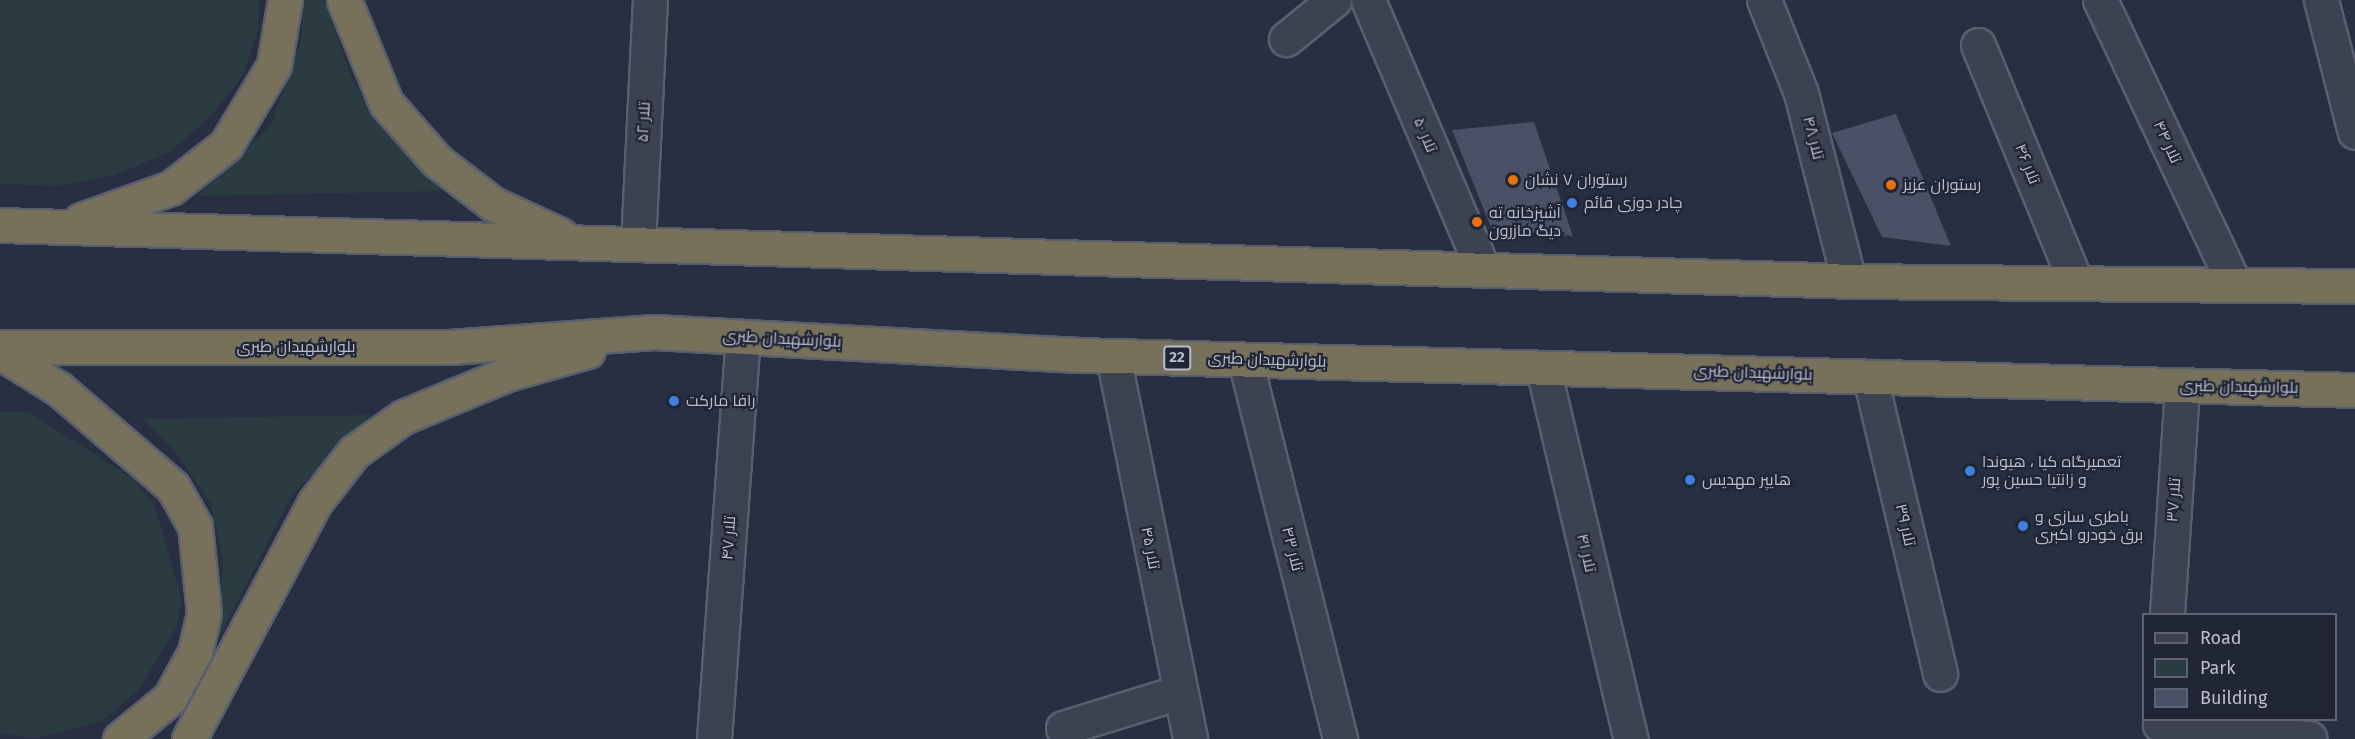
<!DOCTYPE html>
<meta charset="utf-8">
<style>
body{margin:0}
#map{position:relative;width:2355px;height:739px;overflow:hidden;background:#282f41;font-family:"Fira Sans",Cairo,sans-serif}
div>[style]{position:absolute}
.green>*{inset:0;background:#2a3c42}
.building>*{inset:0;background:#4a5065}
.roads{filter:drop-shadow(2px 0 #5a5f6e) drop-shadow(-2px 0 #5a5f6e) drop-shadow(0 2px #5a5f6e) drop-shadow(0 -2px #5a5f6e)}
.minor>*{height:33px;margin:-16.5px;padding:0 16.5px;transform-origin:16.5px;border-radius:16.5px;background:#3c4251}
.highway>*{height:33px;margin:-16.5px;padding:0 16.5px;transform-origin:16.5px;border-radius:16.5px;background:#77705a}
.dots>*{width:16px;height:16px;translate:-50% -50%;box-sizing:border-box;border:3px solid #212637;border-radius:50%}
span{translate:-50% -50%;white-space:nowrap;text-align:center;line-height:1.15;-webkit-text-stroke:4.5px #212637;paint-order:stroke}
.shield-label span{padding:2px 4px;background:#212637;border:2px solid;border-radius:4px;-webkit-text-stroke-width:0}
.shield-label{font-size:15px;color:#b9bdcb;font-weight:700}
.street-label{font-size:16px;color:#b9bdcb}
.poi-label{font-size:16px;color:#b9bdcb}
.left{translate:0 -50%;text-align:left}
.legend{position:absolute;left:2142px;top:613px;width:195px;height:108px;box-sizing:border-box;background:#212637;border:2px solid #5e6272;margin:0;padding:8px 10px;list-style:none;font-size:18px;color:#b9bdcb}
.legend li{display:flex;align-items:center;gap:12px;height:30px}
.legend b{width:30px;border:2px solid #5e6272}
</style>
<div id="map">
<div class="green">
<div style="clip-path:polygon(0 0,259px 0,258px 29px,243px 75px,212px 115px,170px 152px,112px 176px,56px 186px,0 184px)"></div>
<div style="clip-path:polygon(304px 0,324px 0,352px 79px,383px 130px,442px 191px,198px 196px,271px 125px,301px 41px)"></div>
<div style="clip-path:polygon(0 412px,28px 412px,132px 478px,155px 507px,182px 600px,176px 628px,138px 691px,102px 721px,38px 738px,0 734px)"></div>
<div style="clip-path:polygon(371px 415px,292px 495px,219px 637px,223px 562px,211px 504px,175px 451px,143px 419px)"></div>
</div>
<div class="building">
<div style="clip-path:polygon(1896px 114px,1951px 246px,1882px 237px,1832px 133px)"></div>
<div style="clip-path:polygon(1534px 122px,1573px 236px,1492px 230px,1452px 130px)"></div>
</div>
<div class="roads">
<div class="minor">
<div style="left:1368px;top:0;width:293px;rotate:66.9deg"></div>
<div style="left:1764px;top:0;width:100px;rotate:68.3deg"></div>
<div style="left:1801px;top:93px;width:194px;rotate:75.7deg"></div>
<div style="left:2100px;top:0;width:314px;rotate:64.7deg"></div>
<div style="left:2321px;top:0;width:136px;rotate:75.6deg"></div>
<div style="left:1286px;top:39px;width:62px;rotate:-39.1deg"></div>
<div style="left:1978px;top:45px;width:257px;rotate:67.6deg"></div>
<div style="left:638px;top:244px;width:244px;rotate:-87.2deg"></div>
<div style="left:1113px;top:356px;width:391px;rotate:78.6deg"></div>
<div style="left:1245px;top:360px;width:391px;rotate:75.9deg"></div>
<div style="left:1543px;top:368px;width:381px;rotate:76.7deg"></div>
<div style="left:1870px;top:377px;width:305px;rotate:76.7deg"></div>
<div style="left:2167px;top:614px;width:228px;rotate:-86.2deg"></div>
<div style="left:2160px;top:720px;width:4px;rotate:90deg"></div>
<div style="left:2160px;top:724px;width:150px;rotate:5.4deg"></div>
<div style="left:1063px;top:728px;width:121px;rotate:-17.2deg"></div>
<div style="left:714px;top:739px;width:403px;rotate:-85.9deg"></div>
</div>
<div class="highway">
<div style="left:344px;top:0;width:111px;rotate:67.8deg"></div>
<div style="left:386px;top:103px;width:77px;rotate:48.7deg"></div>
<div style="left:437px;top:161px;width:71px;rotate:37.5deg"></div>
<div style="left:493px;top:204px;width:74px;rotate:24.8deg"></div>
<div style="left:81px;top:220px;width:96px;rotate:-19.6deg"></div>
<div style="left:171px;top:188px;width:70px;rotate:-38deg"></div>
<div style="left:226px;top:145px;width:93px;rotate:-59deg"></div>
<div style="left:274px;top:65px;width:66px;rotate:-80.4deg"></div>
<div style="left:0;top:225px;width:1850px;rotate:1.73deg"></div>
<div style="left:1849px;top:281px;width:506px;rotate:0.57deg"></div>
<div style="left:0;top:347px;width:450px"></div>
<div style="left:450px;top:347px;width:204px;rotate:-4.2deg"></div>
<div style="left:653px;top:332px;width:427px;rotate:3.1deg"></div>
<div style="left:1079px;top:355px;width:1276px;rotate:1.57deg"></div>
<div style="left:0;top:352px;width:70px;rotate:32.1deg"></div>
<div style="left:59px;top:389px;width:150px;rotate:40.7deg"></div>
<div style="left:173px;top:487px;width:45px;rotate:60.6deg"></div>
<div style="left:195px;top:526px;width:87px;rotate:84.1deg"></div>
<div style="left:204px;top:613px;width:40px;rotate:103deg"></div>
<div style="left:195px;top:652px;width:52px;rotate:118.5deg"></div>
<div style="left:170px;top:698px;width:65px;rotate:140.6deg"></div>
<div style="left:189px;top:739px;width:268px;rotate:-62deg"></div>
<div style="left:315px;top:502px;width:63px;rotate:-52deg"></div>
<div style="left:354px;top:452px;width:60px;rotate:-35.5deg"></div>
<div style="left:403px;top:417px;width:116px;rotate:-22.4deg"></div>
<div style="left:510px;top:373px;width:81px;rotate:-15.8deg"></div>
</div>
</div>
<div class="dots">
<div style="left:1513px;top:180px;background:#e8710a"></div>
<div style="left:1891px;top:185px;background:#e8710a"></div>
<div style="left:1572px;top:203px;background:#3f7fe0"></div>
<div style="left:1477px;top:222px;background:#e8710a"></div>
<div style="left:674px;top:401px;background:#3f7fe0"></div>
<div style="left:1970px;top:471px;background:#3f7fe0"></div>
<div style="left:1690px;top:480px;background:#3f7fe0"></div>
<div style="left:2023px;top:526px;background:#3f7fe0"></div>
</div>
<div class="shield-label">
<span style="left:1177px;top:358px">22</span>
</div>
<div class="street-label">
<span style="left:644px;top:122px;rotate:-87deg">تلار ۵۲</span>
<span style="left:1425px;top:135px;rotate:67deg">تلار ۵۰</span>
<span style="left:1813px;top:138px;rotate:76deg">تلار ۴۸</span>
<span style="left:2167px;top:142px;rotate:65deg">تلار ۴۴</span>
<span style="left:2027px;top:164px;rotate:68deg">تلار ۴۶</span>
<span style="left:782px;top:339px;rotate:3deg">بلوارشهیدان طبری</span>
<span style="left:296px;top:347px">بلوارشهیدان طبری</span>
<span style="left:1267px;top:360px;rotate:2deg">بلوارشهیدان طبری</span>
<span style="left:1753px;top:373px;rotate:2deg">بلوارشهیدان طبری</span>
<span style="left:2239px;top:387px;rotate:1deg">بلوارشهیدان طبری</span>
<span style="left:2174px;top:500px;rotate:-86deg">تلار ۳۷</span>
<span style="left:1905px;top:525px;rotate:77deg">تلار ۳۹</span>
<span style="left:729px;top:538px;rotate:-86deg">تلار ۴۷</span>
<span style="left:1150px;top:548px;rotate:79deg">تلار ۴۵</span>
<span style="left:1292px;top:549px;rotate:76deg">تلار ۴۳</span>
<span style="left:1586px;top:553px;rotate:77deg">تلار ۴۱</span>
</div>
<div class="poi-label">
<span class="left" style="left:1525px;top:180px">رستوران ۷ نشان</span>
<span class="left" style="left:1903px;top:185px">رستوران عزیز</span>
<span class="left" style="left:1584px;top:203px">چادر دوزی قائم</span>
<span class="left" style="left:1489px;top:222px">آشپزخانه ته<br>دیگ مازرون</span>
<span class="left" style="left:686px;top:401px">رافا مارکت</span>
<span class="left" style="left:1982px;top:471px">تعمیرگاه کیا ، هیوندا<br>و زانتیا حسین پور</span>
<span class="left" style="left:1702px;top:480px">هایپر مهدیس</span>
<span class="left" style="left:2035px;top:526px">باطری سازی و<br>برق خودرو اکبری</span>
</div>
<ul class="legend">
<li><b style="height:8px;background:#3c4251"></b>Road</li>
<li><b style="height:16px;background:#2a3c42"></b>Park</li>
<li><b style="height:16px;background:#4a5065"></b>Building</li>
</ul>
</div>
